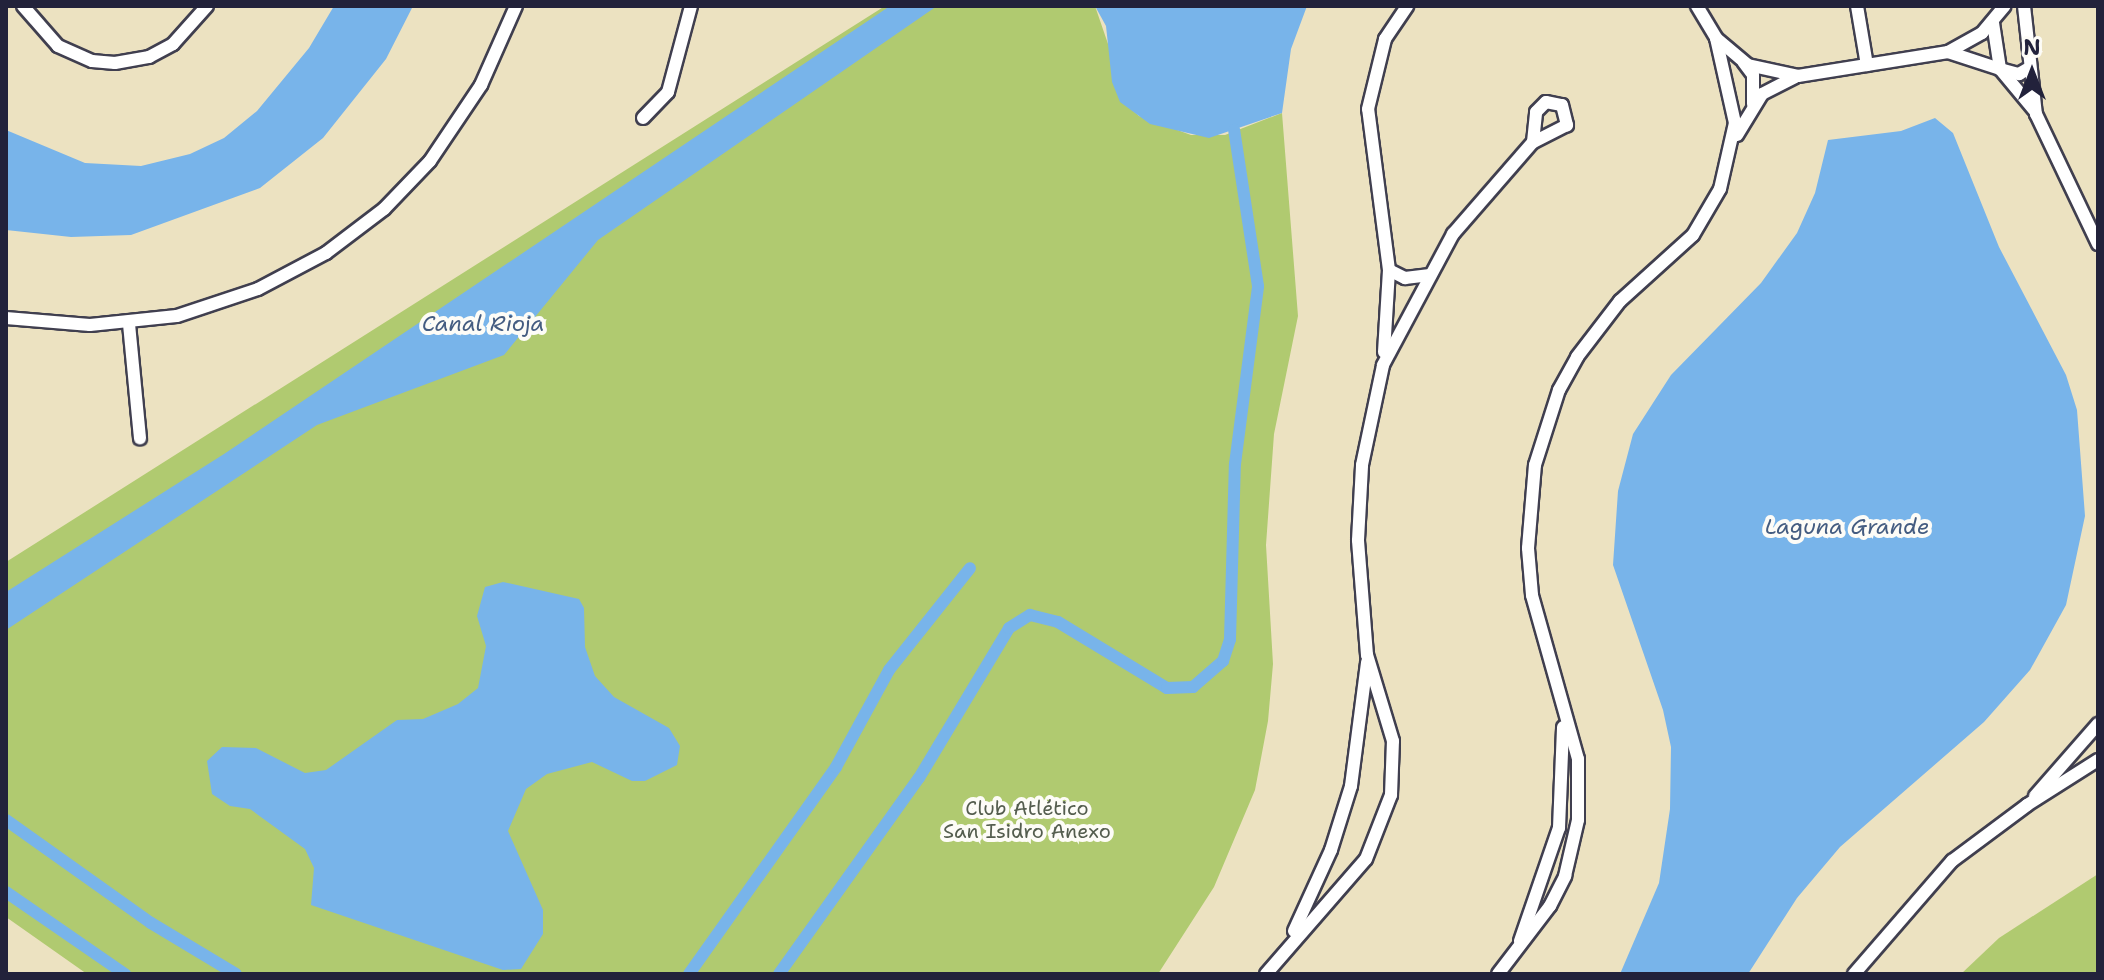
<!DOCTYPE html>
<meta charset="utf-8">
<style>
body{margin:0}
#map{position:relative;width:2104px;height:980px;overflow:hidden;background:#ece2c1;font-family:"Shantell Sans",sans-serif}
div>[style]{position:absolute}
.green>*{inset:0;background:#b0ca70}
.water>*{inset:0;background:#78b4ea}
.canal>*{height:12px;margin:-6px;padding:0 6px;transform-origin:6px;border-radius:6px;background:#78b4ea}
.roads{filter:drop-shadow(2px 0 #403f4f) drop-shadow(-2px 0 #403f4f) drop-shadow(0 2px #403f4f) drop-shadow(0 -2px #403f4f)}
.minor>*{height:12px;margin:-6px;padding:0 6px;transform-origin:6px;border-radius:6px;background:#fff}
span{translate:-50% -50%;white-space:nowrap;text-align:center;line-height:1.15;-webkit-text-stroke:8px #fdfcf7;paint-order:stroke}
.park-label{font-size:20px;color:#545d4e}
.water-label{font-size:22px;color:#445c81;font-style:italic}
.frame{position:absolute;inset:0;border:8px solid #22223b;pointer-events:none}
.north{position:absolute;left:1992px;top:32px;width:80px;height:80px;-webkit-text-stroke:6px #fdfcf7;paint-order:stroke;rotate:0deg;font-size:22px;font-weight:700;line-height:32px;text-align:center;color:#22223b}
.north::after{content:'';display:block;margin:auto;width:28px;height:36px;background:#22223b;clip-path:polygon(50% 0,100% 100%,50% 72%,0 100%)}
</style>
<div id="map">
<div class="green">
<div style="clip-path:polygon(885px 6px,1095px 6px,1130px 108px,1139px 116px,1191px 135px,1225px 135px,1282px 113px,1298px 316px,1274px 434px,1266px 545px,1273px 664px,1268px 721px,1255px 790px,1214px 887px,1158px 974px,87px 974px,6px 917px,6px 562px)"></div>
<div style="clip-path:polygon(2098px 874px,2098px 974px,1961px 974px,1999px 938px)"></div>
</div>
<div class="water">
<div style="clip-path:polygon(334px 6px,413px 6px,386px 59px,323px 138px,260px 188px,131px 235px,71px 237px,6px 230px,6px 130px,85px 163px,141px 166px,190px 154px,224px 138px,257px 111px,309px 48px)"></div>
<div style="clip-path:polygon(890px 6px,937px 6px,598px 240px,504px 355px,317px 425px,6px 630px,6px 592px,224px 454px)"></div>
<div style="clip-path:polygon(1095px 6px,1307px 6px,1291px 49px,1282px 113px,1209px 138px,1150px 124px,1120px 102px,1112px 82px,1106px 26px)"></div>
<div style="clip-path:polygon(1935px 118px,1953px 133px,1999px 247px,2066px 375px,2077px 410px,2085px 516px,2066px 605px,2030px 670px,1984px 722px,1840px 847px,1797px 898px,1748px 974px,1620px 974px,1659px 883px,1670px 809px,1671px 747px,1663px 710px,1613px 565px,1618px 491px,1633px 434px,1671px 375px,1761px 283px,1797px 233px,1815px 193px,1828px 140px,1901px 131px)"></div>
<div style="clip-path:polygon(503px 582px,579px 599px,584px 608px,585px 647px,595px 676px,614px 697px,669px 728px,680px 746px,677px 765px,645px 781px,632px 781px,592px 762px,547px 774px,526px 789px,508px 831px,543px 910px,543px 934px,521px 969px,503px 970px,311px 905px,314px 868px,305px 849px,250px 809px,230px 806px,212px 794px,207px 761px,222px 747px,256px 748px,305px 773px,326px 770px,397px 720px,423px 719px,458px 704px,478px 688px,486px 646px,477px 616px,485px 587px)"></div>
</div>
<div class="canal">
<div style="left:6px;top:820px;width:178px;rotate:35.4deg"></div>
<div style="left:151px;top:923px;width:99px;rotate:31deg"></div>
<div style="left:6px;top:892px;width:145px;rotate:34.6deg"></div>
<div style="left:689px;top:974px;width:254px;rotate:-54.6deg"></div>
<div style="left:836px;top:767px;width:111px;rotate:-61.3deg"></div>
<div style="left:889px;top:670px;width:130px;rotate:-51.5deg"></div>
<div style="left:779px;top:974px;width:241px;rotate:-54.5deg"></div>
<div style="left:919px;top:778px;width:175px;rotate:-59deg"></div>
<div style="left:1009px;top:628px;width:25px;rotate:-32deg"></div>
<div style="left:1030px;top:615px;width:29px;rotate:14deg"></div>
<div style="left:1058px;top:622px;width:127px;rotate:31.2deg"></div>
<div style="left:1167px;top:688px;width:26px;rotate:-2deg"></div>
<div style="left:1193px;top:687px;width:40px;rotate:-41deg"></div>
<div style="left:1223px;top:661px;width:23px;rotate:-72deg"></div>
<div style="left:1230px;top:639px;width:175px;rotate:-88.4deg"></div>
<div style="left:1235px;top:464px;width:179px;rotate:-82.6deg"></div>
<div style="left:1258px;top:286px;width:158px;rotate:-98.7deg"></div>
</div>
<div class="roads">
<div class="minor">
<div style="left:23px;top:6px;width:53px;rotate:48.8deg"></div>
<div style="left:58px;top:46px;width:37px;rotate:24deg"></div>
<div style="left:92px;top:61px;width:23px;rotate:5deg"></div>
<div style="left:115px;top:63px;width:35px;rotate:-10deg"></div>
<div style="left:149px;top:57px;width:27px;rotate:-28deg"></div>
<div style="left:173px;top:44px;width:51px;rotate:-48.2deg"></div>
<div style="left:1697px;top:6px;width:37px;rotate:59deg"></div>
<div style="left:1857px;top:6px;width:60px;rotate:80.4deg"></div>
<div style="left:2024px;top:6px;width:109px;rotate:83.7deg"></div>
<div style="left:2036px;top:114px;width:144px;rotate:64.5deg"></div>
<div style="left:1993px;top:23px;width:47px;rotate:81.3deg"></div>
<div style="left:2000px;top:69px;width:20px;rotate:15deg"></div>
<div style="left:2019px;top:74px;width:12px;rotate:-31deg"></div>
<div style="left:1948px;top:52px;width:55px;rotate:18.1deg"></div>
<div style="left:2000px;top:69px;width:53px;rotate:50.3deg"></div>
<div style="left:1744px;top:63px;width:15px;rotate:53deg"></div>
<div style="left:1753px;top:75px;width:29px;rotate:90deg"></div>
<div style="left:1546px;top:102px;width:16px;rotate:11deg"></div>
<div style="left:1562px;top:105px;width:21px;rotate:76deg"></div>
<div style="left:1567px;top:125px;width:38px;rotate:153deg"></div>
<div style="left:1533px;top:142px;width:30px;rotate:-84deg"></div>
<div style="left:1536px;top:112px;width:14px;rotate:-45deg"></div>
<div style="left:643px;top:118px;width:36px;rotate:-46deg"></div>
<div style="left:668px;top:92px;width:89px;rotate:-75deg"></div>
<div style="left:1737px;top:135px;width:48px;rotate:-58.6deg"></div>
<div style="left:1762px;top:94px;width:37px;rotate:-27deg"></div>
<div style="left:1389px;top:270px;width:18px;rotate:27deg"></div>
<div style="left:1405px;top:278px;width:23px;rotate:-7deg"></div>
<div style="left:6px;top:318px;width:84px;rotate:4.8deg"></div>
<div style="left:90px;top:325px;width:87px;rotate:-5.9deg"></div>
<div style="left:177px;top:316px;width:85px;rotate:-18.4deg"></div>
<div style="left:258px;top:289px;width:77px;rotate:-27.9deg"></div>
<div style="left:326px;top:253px;width:73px;rotate:-37.2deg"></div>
<div style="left:384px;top:209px;width:66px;rotate:-46.2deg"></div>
<div style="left:430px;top:161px;width:92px;rotate:-56.1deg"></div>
<div style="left:481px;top:85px;width:86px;rotate:-66.1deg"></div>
<div style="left:129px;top:324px;width:115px;rotate:84.5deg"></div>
<div style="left:1384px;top:352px;width:82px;rotate:-86.5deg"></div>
<div style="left:1389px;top:270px;width:162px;rotate:-97.4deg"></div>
<div style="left:1368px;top:109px;width:72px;rotate:-76.3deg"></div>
<div style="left:1385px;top:39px;width:40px;rotate:-56deg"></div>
<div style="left:2035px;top:796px;width:96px;rotate:-48.8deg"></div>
<div style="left:1294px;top:931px;width:89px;rotate:-65.4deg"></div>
<div style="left:1331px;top:850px;width:67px;rotate:-72.6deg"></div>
<div style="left:1351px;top:786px;width:125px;rotate:-82.6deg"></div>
<div style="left:1520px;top:941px;width:120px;rotate:-71deg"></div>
<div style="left:1559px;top:828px;width:101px;rotate:-87.7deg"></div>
<div style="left:1266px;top:974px;width:152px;rotate:-49deg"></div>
<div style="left:1366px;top:859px;width:69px;rotate:-68.7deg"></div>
<div style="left:1391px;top:795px;width:54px;rotate:-87.9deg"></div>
<div style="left:1393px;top:741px;width:90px;rotate:-106.8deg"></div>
<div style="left:1367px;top:655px;width:115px;rotate:-94.5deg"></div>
<div style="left:1358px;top:540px;width:75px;rotate:-86.9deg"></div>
<div style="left:1362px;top:465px;width:102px;rotate:-78.1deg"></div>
<div style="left:1383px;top:365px;width:149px;rotate:-61.9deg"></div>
<div style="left:1453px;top:234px;width:122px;rotate:-49deg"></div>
<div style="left:1498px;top:974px;width:86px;rotate:-52.6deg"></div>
<div style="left:1550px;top:906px;width:34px;rotate:-63deg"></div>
<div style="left:1565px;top:876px;width:57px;rotate:-76.9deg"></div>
<div style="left:1578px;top:820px;width:61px;rotate:-90deg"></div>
<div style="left:1578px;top:759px;width:170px;rotate:-105.7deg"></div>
<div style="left:1532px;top:595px;width:47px;rotate:-94.9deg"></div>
<div style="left:1528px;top:548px;width:83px;rotate:-85.2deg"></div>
<div style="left:1535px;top:465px;width:79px;rotate:-72.3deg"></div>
<div style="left:1559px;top:390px;width:38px;rotate:-61deg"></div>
<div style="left:1577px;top:357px;width:71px;rotate:-52.5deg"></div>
<div style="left:1620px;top:301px;width:98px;rotate:-42.1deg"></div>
<div style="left:1693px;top:235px;width:53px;rotate:-59.6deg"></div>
<div style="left:1720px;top:189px;width:68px;rotate:-77.2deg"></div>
<div style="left:1735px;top:123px;width:87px;rotate:-102.6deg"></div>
<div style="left:1716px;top:38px;width:42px;rotate:40.2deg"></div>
<div style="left:1748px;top:65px;width:51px;rotate:12.4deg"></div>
<div style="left:1798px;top:76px;width:152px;rotate:-9.1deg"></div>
<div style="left:1948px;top:52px;width:39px;rotate:-29deg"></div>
<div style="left:1982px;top:33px;width:35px;rotate:-50deg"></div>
<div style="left:1854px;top:974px;width:150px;rotate:-49.1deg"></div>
<div style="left:1952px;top:861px;width:94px;rotate:-36.7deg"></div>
<div style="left:2027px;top:805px;width:84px;rotate:-32.4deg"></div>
</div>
</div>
<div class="park-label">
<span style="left:1027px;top:820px">Club Atlético<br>San Isidro Anexo</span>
</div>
<div class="water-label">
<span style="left:483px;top:324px">Canal Rioja</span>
<span style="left:1847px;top:527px">Laguna Grande</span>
</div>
<div class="frame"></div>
<div class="north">N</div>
</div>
